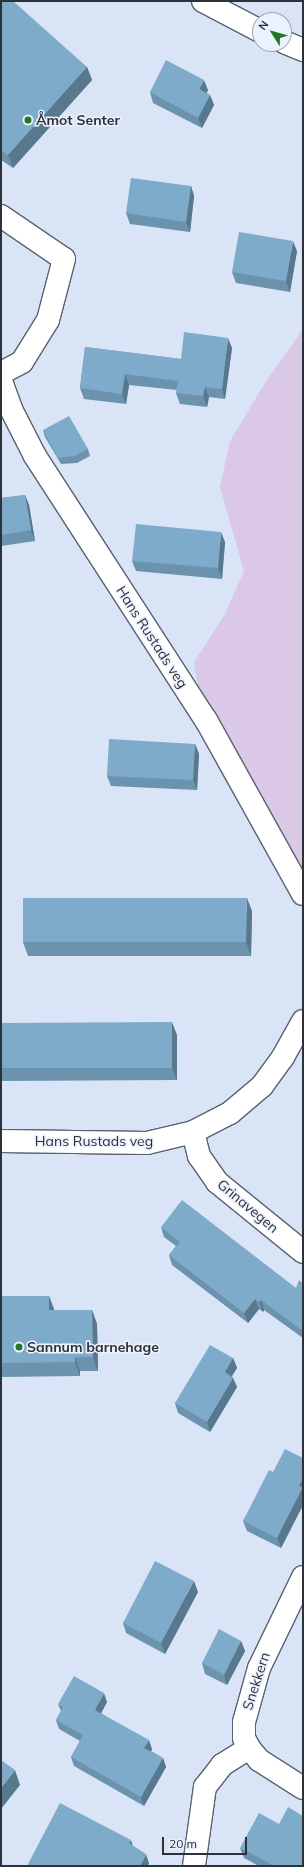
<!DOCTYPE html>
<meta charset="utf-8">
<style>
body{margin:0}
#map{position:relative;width:304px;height:1867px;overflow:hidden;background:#dae4f7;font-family:Mulish,sans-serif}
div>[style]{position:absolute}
.green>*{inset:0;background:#dac8e6}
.roads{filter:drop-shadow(1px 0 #586171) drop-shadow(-1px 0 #586171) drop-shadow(0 1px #586171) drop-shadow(0 -1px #586171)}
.minor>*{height:22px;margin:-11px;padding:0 11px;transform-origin:11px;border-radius:11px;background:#fff}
.major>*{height:22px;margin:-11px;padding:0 11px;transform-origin:11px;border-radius:11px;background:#fff}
.wall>*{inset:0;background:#6c93ae}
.shaded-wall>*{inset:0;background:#58788d}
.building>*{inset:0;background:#7eabca}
.dots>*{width:11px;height:11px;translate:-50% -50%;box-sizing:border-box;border:2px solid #ebf1fd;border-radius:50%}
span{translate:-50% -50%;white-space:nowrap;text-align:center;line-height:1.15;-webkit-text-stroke:3px #ebf1fd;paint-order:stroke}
.poi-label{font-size:14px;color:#2d3139;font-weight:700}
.left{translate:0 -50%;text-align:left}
.street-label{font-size:14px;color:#2d3139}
.frame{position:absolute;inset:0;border:2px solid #2d3139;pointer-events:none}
.north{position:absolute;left:252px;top:12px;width:40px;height:40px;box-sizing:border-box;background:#ebf1fd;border:1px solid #9fa4af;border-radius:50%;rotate:307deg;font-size:11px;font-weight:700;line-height:16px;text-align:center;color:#2d3139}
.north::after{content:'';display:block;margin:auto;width:14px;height:18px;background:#217723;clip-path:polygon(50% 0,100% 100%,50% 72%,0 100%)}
.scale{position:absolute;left:162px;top:1837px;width:85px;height:18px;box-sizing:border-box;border:2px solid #2d3139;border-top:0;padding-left:5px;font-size:12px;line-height:14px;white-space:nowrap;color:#2d3139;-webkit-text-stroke:3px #ebf1fd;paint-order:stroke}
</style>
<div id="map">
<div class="green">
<div style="clip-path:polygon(303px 329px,303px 896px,264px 843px,224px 779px,203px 718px,194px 662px,224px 616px,244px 571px,220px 487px,230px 441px,263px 386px)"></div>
</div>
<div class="roads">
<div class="minor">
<div style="left:1px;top:216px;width:76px;rotate:34.3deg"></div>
<div style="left:64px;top:259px;width:63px;rotate:104.7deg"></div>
<div style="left:48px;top:320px;width:49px;rotate:121.8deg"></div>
<div style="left:22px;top:362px;width:24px;rotate:152deg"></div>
<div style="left:1px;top:381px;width:30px;rotate:70deg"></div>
<div style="left:11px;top:409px;width:53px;rotate:62.9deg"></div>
<div style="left:35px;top:456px;width:315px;rotate:57.1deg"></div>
<div style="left:206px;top:720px;width:199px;rotate:60.9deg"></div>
<div style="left:193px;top:1132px;width:25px;rotate:76deg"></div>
<div style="left:199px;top:1156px;width:32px;rotate:55deg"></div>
<div style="left:217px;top:1182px;width:111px;rotate:39.1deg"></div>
<div style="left:1px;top:1141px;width:146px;rotate:0.8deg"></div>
<div style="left:147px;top:1143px;width:47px;rotate:-13.4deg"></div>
<div style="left:193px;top:1132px;width:42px;rotate:-27.2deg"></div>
<div style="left:230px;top:1113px;width:42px;rotate:-40.2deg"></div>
<div style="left:262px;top:1086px;width:36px;rotate:-54deg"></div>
<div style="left:283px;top:1057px;width:41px;rotate:-60.9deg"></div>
<div style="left:303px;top:1577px;width:101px;rotate:115.8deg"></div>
<div style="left:259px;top:1668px;width:56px;rotate:105.5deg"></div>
<div style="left:244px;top:1722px;width:16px;rotate:90deg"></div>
<div style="left:244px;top:1738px;width:11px;rotate:63deg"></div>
<div style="left:249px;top:1748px;width:16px;rotate:50deg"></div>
<div style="left:259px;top:1760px;width:52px;rotate:32.5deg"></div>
<div style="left:194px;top:1866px;width:80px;rotate:-82.1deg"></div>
<div style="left:205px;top:1787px;width:28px;rotate:-52deg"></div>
<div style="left:222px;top:1765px;width:32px;rotate:-32deg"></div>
</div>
<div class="major">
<div style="left:203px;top:1px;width:64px;rotate:27.8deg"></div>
<div style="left:284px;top:42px;width:21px;rotate:23deg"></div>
</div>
</div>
<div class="wall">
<div style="clip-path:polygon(1px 1px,87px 67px,92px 80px,13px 168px,1px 160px)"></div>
<div style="clip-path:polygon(208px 90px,206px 93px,210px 95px,214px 105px,202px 128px,153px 103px,150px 92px)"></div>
<div style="clip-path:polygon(191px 186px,194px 196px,190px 232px,130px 224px,126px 213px)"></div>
<div style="clip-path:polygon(297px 251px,290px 292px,236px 283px,232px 272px)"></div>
<div style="clip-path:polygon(85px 347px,181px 359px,232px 348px,225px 399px,209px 397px,207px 407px,180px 404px,176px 393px,177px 390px,129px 385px,126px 404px,84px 399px,80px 388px)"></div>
<div style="clip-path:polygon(43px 430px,88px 449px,90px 456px,77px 463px,61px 464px,45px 437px)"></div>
<div style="clip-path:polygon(25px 495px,29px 505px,35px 541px,1px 546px,1px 498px)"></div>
<div style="clip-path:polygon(225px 542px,222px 579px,136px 571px,132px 561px)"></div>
<div style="clip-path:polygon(195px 744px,199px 754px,197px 790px,111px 786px,107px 776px)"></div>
<div style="clip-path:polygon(252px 911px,251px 956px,28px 956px,23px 942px)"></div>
<div style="clip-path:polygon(1px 1023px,177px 1035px,177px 1080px,1px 1081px)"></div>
<div style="clip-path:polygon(161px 1227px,296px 1288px,303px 1283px,303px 1338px,264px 1310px,263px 1312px,259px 1309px,248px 1323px,172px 1265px,169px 1255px,176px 1246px,164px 1237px)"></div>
<div style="clip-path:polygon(49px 1296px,54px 1310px,92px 1310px,97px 1324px,98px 1371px,80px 1371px,80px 1376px,1px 1377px,1px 1312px)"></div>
<div style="clip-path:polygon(233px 1358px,237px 1368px,232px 1376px,237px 1387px,210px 1432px,178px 1413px,175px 1403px)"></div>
<div style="clip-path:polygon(303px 1458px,303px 1505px,281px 1548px,247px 1531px,243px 1521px,273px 1472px)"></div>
<div style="clip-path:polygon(198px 1592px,165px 1654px,126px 1633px,123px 1623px)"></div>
<div style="clip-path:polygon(241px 1641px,245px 1651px,227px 1685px,205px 1674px,202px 1663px)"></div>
<div style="clip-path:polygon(107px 1702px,101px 1713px,152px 1749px,151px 1751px,163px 1758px,166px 1767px,144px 1806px,74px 1766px,71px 1757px,80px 1741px,59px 1729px,56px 1720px,61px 1711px,58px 1704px)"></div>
<div style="clip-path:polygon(240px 1848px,303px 1866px,259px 1866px,244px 1858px)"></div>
</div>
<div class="shaded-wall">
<div style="clip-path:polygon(87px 67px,92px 80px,13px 168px,8px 155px)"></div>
<div style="clip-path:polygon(204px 80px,208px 90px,203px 100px,199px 89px)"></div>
<div style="clip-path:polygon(210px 95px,214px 105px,202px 128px,198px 118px)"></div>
<div style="clip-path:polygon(191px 186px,194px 196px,190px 232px,186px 222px)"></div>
<div style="clip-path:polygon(293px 241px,297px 251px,290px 292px,286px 281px)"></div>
<div style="clip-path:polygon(228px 338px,232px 348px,225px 399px,222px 389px)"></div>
<div style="clip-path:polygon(125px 374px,129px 385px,126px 404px,122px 394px)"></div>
<div style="clip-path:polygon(205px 387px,209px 397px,207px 407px,203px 396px)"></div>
<div style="clip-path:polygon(25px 495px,29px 505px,35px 541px,31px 530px)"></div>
<div style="clip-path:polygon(221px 532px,225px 542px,222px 579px,218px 568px)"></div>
<div style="clip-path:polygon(195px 744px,199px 754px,197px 790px,193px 780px)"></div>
<div style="clip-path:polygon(247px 898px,252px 911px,251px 956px,246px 942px)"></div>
<div style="clip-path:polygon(172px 1022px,177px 1035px,177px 1080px,172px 1068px)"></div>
<div style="clip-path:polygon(49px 1296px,54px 1309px,54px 1324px,49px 1310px)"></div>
<div style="clip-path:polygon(255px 1299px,259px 1309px,248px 1323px,244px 1313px)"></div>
<div style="clip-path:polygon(261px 1300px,264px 1310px,263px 1312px,259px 1302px)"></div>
<div style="clip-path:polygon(92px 1310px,97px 1324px,98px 1371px,93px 1357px)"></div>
<div style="clip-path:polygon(75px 1357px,80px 1371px,80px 1376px,75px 1362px)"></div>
<div style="clip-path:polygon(233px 1358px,237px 1368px,228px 1382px,225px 1372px)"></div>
<div style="clip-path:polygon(233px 1378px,237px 1387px,210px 1432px,207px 1422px)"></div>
<div style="clip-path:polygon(303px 1478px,303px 1505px,281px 1548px,277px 1538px)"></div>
<div style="clip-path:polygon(194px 1581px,198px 1592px,165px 1654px,161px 1643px)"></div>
<div style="clip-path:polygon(241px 1641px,245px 1651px,227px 1685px,224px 1675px)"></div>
<div style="clip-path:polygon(104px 1693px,107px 1702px,98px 1719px,95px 1710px)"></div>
<div style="clip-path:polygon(149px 1740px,152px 1749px,147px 1757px,144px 1748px)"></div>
<div style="clip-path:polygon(163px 1758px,166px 1767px,144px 1806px,141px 1797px)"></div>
<div style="clip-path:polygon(15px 1770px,20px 1785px,1px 1809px,1px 1788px)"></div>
<div style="clip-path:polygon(131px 1840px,134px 1850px,129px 1843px)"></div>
<div style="clip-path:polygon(146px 1854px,149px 1863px,148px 1866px,140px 1866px)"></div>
</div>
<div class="building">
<div style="clip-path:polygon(1px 1px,13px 1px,87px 67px,8px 155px,1px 150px)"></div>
<div style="clip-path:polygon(166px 60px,204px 80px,199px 89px,210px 95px,198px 118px,150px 92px)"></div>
<div style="clip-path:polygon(131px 178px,191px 186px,186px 222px,126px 213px)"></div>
<div style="clip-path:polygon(239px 232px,293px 241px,286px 281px,232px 272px)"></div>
<div style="clip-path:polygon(184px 332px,228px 338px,222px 389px,205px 387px,203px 396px,176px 393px,178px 381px,125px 374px,122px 394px,80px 388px,85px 347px,181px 359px)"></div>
<div style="clip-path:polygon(69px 416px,88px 449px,75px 456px,58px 458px,43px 430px)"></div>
<div style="clip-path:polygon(25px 495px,31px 530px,1px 535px,1px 498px)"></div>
<div style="clip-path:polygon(136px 524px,221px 532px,218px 568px,132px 561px)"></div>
<div style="clip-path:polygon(109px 739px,195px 744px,193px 780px,107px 776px)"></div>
<div style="clip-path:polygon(23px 898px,247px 898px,246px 942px,23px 942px)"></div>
<div style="clip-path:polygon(172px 1022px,172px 1068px,1px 1068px,1px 1023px)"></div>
<div style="clip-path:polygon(182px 1200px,296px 1288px,299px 1280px,303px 1283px,303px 1331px,261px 1300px,259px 1302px,255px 1299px,244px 1313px,169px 1255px,180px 1242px,161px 1227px)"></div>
<div style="clip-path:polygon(1px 1296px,49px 1296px,49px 1310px,92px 1310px,93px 1357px,75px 1357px,75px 1362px,1px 1363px)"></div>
<div style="clip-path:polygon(210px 1345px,233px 1358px,225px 1372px,233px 1378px,207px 1422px,175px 1403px)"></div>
<div style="clip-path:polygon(285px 1449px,303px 1458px,303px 1478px,299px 1486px,303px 1487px,277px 1538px,243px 1521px,269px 1470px,273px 1472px)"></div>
<div style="clip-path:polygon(155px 1561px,194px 1581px,161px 1643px,123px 1623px)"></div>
<div style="clip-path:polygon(219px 1629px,241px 1641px,224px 1675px,202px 1663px)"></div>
<div style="clip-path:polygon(74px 1676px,104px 1693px,95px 1710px,149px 1740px,144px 1748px,163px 1758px,141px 1797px,71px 1757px,83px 1735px,56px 1720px,63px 1707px,58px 1704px)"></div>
<div style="clip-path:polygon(1px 1760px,15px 1770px,1px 1788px)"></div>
<div style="clip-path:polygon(60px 1803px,131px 1840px,129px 1843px,146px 1854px,140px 1866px,27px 1866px)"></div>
<div style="clip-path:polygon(288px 1807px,303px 1816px,303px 1834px,302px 1837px,303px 1838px,303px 1866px,275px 1866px,240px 1848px,259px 1813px,279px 1824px)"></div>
</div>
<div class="dots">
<div style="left:28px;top:120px;background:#217723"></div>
<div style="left:19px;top:1347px;background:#217723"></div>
</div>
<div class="poi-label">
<span class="left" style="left:36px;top:120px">Åmot Senter</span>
<span class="left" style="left:27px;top:1347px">Sannum barnehage</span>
</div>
<div class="street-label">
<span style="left:152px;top:637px;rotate:57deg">Hans Rustads veg</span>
<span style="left:94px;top:1141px">Hans Rustads veg</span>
<span style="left:248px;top:1206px;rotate:40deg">Grinavegen</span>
<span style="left:256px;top:1681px;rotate:-72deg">Snekkern</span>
</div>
<div class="frame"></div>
<div class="north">N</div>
<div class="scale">20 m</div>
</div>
